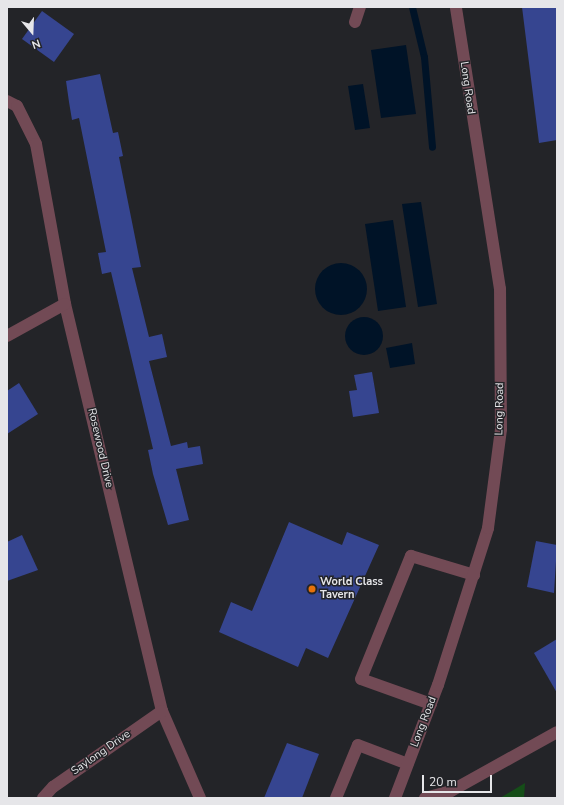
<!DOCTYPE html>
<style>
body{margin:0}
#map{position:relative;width:564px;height:805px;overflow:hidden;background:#232428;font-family:"Nunito Sans",sans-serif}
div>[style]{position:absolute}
.green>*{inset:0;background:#154e18}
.water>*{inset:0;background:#001327}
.round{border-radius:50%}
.stream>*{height:7px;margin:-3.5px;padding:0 3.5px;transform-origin:3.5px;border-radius:3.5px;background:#001327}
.building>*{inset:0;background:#364590}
.service>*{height:12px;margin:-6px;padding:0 6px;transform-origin:6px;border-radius:6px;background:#724a55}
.minor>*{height:12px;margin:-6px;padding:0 6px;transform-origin:6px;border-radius:6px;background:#724a55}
.tertiary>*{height:12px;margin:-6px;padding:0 6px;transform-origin:6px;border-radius:6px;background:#724a55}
.dots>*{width:11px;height:11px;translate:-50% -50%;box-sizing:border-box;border:2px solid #232428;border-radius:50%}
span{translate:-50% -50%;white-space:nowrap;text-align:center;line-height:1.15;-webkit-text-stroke:3px #232428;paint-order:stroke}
.street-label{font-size:11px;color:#e6e6e9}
.poi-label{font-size:11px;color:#e6e6e9;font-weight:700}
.left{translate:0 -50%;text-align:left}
.frame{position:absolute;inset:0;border:8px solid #e6e6e9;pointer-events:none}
.north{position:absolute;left:12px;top:12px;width:40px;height:40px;-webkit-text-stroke:3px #232428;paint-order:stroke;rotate:161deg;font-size:11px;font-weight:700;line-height:16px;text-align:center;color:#e6e6e9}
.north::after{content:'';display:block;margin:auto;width:14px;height:18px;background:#e6e6e9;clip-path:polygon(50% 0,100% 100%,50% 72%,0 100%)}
.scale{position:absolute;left:422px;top:775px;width:70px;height:18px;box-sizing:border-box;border:2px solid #e6e6e9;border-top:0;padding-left:5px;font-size:12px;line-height:14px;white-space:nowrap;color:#e6e6e9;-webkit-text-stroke:3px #232428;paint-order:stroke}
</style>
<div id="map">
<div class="green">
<div style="clip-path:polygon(525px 783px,524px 798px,500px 798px)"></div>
</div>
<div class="water">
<div style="clip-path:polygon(406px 45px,416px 114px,381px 118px,371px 50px)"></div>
<div style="clip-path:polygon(363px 84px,370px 128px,355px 130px,348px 86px)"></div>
<div style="clip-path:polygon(421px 202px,437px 304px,418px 307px,402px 204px)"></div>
<div style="clip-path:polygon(393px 220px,406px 307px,378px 311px,365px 224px)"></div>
<div class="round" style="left:315px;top:263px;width:52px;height:52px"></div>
<div class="round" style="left:345px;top:317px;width:38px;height:38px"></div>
<div style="clip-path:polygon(412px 343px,415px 364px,390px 368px,386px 348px)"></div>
</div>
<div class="stream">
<div style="left:412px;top:7px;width:51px;rotate:76.5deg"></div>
<div style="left:424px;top:57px;width:90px;rotate:84.9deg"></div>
</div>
<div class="building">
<div style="clip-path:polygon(522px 7px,557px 7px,557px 140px,539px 143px)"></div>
<div style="clip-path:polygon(42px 11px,74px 34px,54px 62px,22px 39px)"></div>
<div style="clip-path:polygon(100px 74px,113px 133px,118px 132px,123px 156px,119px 157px,141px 267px,132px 268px,149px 337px,162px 334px,167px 357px,149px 361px,171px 446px,187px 442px,188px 448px,200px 446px,203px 464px,176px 469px,189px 520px,168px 525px,153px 474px,148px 450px,153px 449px,111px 272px,102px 274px,98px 253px,106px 252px,79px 118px,72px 120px,69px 102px,66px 81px)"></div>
<div style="clip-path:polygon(372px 372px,379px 413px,353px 417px,349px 391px,357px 390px,354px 375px)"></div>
<div style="clip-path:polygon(19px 383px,38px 414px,7px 434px,7px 391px)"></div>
<div style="clip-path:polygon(289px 522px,342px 545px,347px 532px,379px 545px,328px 658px,306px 648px,298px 667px,219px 632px,231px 602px,252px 611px)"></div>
<div style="clip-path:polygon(22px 535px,38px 570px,7px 581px,7px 542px)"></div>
<div style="clip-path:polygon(536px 541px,557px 545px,554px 593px,527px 587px)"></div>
<div style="clip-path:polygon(557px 639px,557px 693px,534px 653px)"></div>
<div style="clip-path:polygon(287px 743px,319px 754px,302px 798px,264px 798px)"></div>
</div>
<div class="service">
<div style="left:355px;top:22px;width:16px;rotate:-72deg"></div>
<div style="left:431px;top:704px;width:74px;rotate:-160.3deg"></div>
<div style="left:361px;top:679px;width:133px;rotate:-67.9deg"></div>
<div style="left:411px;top:556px;width:66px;rotate:16.8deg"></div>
<div style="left:336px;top:798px;width:57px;rotate:-67.5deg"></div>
<div style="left:358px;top:745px;width:53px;rotate:20.8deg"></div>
</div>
<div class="minor">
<div style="left:7px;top:101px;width:11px;rotate:27deg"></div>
<div style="left:17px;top:106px;width:42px;rotate:63.4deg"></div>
<div style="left:36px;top:144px;width:163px;rotate:79.7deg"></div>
<div style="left:65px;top:304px;width:418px;rotate:76.6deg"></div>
<div style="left:162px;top:711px;width:95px;rotate:66.4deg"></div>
<div style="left:7px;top:336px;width:66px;rotate:-28.9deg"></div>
<div style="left:43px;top:798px;width:15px;rotate:-48deg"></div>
<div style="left:53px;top:787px;width:133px;rotate:-34.9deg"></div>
<div style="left:425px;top:798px;width:27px;rotate:-15deg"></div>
<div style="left:451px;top:791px;width:121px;rotate:-29.1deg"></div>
</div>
<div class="tertiary">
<div style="left:395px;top:798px;width:121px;rotate:-69.2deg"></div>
<div style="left:438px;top:685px;width:165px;rotate:-72.3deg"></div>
<div style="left:488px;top:528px;width:100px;rotate:-82.5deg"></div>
<div style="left:501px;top:429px;width:140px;rotate:-90.4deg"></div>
<div style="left:500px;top:289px;width:285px;rotate:-98.9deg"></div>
</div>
<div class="dots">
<div style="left:312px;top:589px;background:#e8710a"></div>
</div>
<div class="street-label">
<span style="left:467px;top:88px;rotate:82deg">Long Road</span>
<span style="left:500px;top:409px;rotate:-89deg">Long Road</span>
<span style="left:100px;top:448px;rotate:77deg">Rosewood Drive</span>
<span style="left:424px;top:722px;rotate:-69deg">Long Road</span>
<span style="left:101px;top:753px;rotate:-35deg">Saylong Drive</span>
</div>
<div class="poi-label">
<span class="left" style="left:320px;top:589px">World Class<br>Tavern</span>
</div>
<div class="frame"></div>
<div class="north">N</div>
<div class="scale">20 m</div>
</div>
